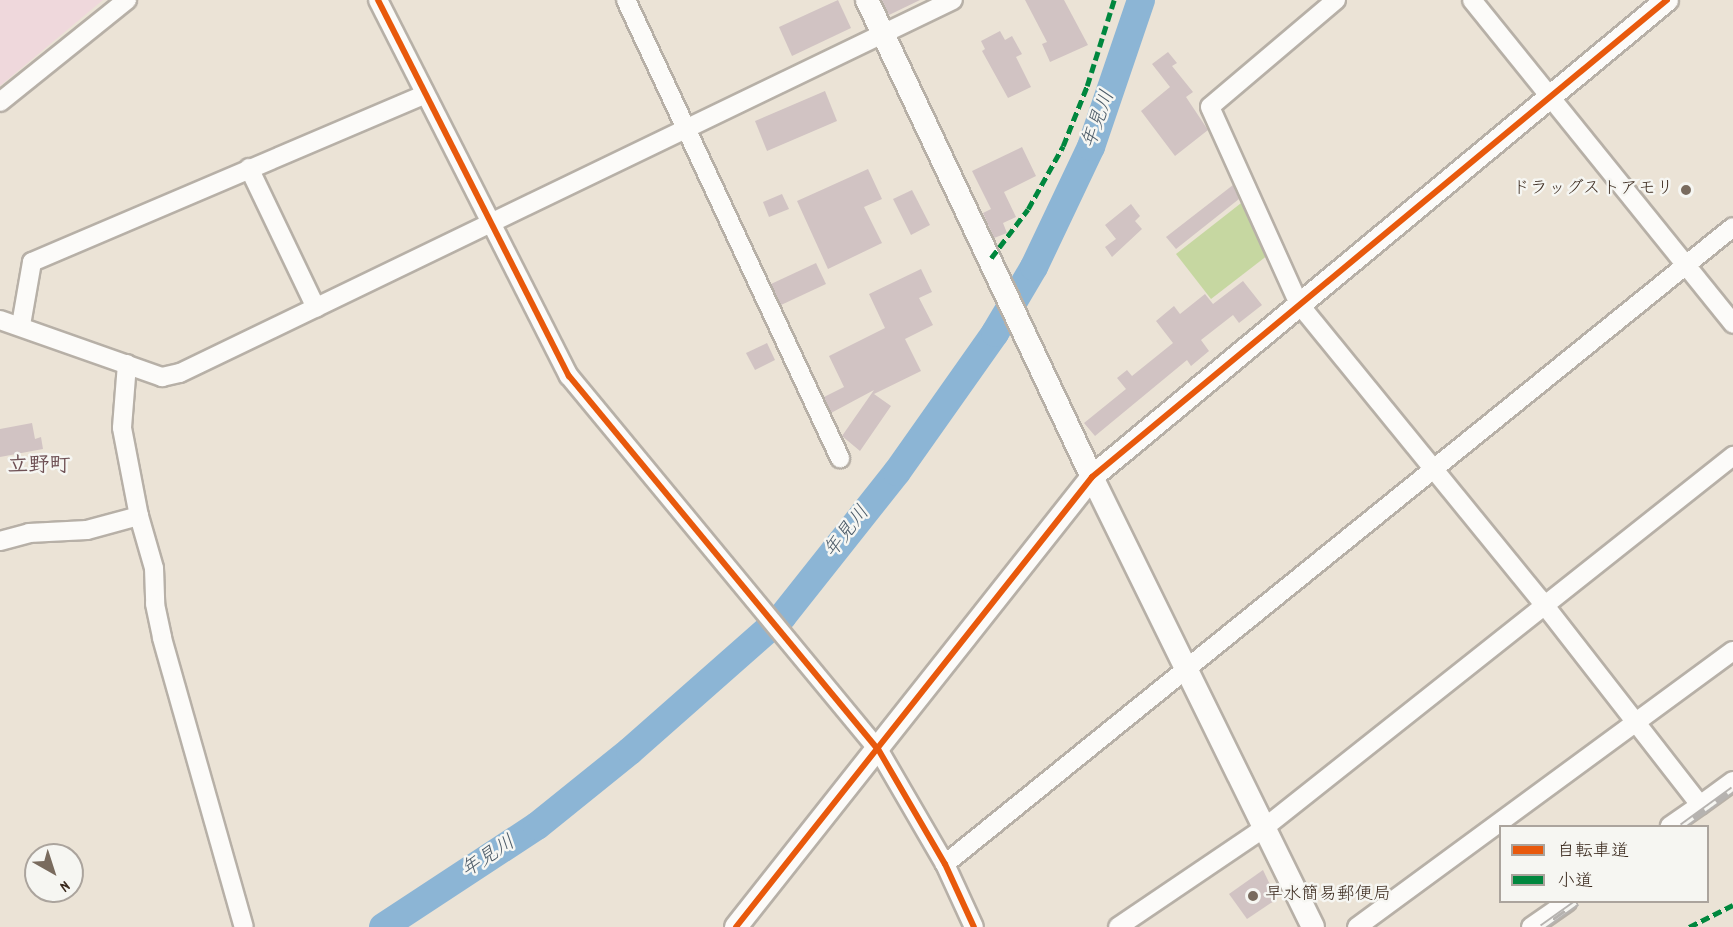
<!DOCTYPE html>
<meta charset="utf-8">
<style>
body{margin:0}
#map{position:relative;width:1733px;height:927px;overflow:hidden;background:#ebe3d6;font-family:Dekko,"Klee One",sans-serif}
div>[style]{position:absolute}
.built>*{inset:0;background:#efd8dc}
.green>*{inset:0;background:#c6d7a1}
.river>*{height:28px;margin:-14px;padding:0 14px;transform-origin:14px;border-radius:14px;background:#8cb5d5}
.building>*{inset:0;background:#d1c3c3}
.roads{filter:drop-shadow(2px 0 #b7b0a7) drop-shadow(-2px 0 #b7b0a7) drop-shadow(0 2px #b7b0a7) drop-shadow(0 -2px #b7b0a7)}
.minor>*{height:18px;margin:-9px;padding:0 9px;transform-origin:9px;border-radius:9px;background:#fcfbf9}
.tertiary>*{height:22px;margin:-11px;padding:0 11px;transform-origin:11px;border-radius:11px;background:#fcfbf9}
.rail>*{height:7px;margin-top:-3.5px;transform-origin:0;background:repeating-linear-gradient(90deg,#f6f6f2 0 14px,#b6b3b0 0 28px);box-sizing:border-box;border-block:2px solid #b6b3b0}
.quiet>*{height:4.5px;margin-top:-2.25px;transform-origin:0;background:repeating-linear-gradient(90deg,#00873e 0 9px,transparent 0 13.5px)}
.cycleway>*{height:6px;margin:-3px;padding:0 3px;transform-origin:3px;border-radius:3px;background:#e8590c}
.dots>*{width:16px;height:16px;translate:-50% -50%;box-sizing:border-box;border:3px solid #f6f6f2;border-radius:50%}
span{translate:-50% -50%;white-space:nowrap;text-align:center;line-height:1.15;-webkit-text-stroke:5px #f6f6f2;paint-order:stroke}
.poi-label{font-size:18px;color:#3b2a1e}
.right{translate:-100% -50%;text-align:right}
.left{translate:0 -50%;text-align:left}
.water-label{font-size:20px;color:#4b5a67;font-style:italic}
.quarter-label{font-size:21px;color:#6e5054;font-weight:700}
.legend{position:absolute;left:1499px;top:825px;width:210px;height:78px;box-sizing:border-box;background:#f6f6f2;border:2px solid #aba49d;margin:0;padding:8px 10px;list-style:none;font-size:18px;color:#3b2a1e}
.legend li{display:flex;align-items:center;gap:12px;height:30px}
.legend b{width:30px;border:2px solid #aba49d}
.north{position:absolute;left:24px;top:843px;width:60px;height:60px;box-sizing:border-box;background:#f6f6f2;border:2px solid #aba49d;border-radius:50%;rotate:141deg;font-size:16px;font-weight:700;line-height:24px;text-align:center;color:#3b2a1e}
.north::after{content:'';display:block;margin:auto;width:21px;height:27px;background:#796b5e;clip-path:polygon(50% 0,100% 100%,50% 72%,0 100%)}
</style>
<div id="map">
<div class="built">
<div style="clip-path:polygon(0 0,103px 0,0 86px)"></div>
</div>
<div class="green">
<div style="clip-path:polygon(1245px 200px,1268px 255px,1211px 299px,1176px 254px)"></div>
</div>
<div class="river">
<div style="left:383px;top:927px;width:184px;rotate:-33.3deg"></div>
<div style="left:537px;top:826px;width:119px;rotate:-38.9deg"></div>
<div style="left:630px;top:751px;width:203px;rotate:-41.4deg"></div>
<div style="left:782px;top:617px;width:185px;rotate:-51.6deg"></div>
<div style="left:897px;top:472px;width:170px;rotate:-54.8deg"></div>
<div style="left:995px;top:333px;width:77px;rotate:-59.4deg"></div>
<div style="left:1034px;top:267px;width:133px;rotate:-64.6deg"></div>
<div style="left:1091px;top:147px;width:155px;rotate:-71.2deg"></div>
</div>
<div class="building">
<div style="clip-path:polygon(838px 0,851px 28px,792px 56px,779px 27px)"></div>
<div style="clip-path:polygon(882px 0,920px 0,889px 15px)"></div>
<div style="clip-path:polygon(1025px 0,1064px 0,1088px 45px,1050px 62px,1042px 44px,1047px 42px)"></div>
<div style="clip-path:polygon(1000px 31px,1005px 40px,1012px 36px,1022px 54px,1016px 57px,1031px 87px,1008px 98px,982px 51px,985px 49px,981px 41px)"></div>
<div style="clip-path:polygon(1168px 52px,1177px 63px,1172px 66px,1193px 92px,1186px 97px,1208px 130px,1175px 156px,1141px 111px,1170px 87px,1152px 64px)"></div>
<div style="clip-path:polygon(825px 91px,837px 121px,767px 151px,755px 121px)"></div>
<div style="clip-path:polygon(1022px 147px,1036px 176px,1004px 192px,1016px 217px,1003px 223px,1007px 233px,994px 238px,983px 213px,991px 209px,972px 171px)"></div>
<div style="clip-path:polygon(868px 169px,882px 199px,864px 207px,882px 243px,828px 269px,797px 201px)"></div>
<div style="clip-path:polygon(1233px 185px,1239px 199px,1176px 249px,1166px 237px)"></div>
<div style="clip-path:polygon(912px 190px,930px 225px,911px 235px,893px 199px)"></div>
<div style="clip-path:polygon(782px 194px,789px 209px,769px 217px,763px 202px)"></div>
<div style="clip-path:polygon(1131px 204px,1140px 216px,1135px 221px,1142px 229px,1112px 257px,1105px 247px,1116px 239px,1105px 225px)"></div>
<div style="clip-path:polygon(816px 263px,826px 284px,781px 305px,771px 284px)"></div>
<div style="clip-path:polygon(921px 269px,932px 292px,919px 298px,933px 325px,905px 339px,921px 371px,874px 394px,891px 406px,860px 451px,842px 436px,874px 390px,831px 413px,824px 397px,844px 387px,829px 356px,885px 328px,869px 294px)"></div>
<div style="clip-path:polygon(1243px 281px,1262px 305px,1239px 323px,1233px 315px,1201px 340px,1209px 351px,1191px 366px,1187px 360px,1095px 436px,1084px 423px,1126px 389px,1117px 378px,1127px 370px,1132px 376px,1173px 343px,1156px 321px,1174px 306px,1180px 314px,1205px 294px,1213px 304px)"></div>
<div style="clip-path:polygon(767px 343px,775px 360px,755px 370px,746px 353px)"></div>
<div style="clip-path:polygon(32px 423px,35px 439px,41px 437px,43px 449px,0 457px,0 429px)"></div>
<div style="clip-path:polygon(1263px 870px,1277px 899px,1247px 919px,1229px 894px)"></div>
</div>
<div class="roads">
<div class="minor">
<div style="left:378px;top:0;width:422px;rotate:63.1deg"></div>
<div style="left:569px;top:376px;width:484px;rotate:50.4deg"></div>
<div style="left:878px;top:749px;width:133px;rotate:59.8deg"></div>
<div style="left:945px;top:864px;width:69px;rotate:65.3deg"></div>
<div style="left:626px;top:0;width:506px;rotate:64.96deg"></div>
<div style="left:1336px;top:0;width:165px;rotate:139.7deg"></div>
<div style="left:1210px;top:107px;width:216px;rotate:65.7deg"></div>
<div style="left:1299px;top:304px;width:380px;rotate:50.8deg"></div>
<div style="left:1539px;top:598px;width:262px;rotate:52.1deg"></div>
<div style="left:1700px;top:805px;width:37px;rotate:145deg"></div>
<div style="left:1472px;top:0;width:416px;rotate:51.1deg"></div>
<div style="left:0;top:102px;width:163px;rotate:-38.8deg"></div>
<div style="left:249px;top:168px;width:155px;rotate:64.4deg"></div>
<div style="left:0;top:320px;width:172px;rotate:19.4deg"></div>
<div style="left:162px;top:377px;width:18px;rotate:-13deg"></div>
<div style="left:180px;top:373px;width:858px;rotate:-25.76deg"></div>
<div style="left:21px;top:325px;width:64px;rotate:-80.1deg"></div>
<div style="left:32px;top:262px;width:427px;rotate:-23.1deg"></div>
<div style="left:127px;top:364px;width:64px;rotate:94.5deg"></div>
<div style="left:122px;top:428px;width:90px;rotate:79.1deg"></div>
<div style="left:139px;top:516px;width:54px;rotate:73.9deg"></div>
<div style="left:154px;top:568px;width:36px;rotate:88deg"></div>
<div style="left:155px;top:604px;width:35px;rotate:78deg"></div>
<div style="left:162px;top:638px;width:300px;rotate:74.2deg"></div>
<div style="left:0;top:541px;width:30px;rotate:-15deg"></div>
<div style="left:29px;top:533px;width:58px;rotate:-3deg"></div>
<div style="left:87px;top:530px;width:54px;rotate:-15.1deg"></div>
<div style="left:1700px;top:805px;width:41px;rotate:-36deg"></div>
<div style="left:945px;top:864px;width:1013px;rotate:-38.95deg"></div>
<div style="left:1118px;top:927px;width:176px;rotate:-34.1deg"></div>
<div style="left:1264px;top:828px;width:599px;rotate:-38.42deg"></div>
<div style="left:1357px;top:927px;width:466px;rotate:-36.3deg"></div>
<div style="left:1531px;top:927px;width:44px;rotate:-34.8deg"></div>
</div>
<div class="tertiary">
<div style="left:867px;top:0;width:527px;rotate:64.75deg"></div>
<div style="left:1092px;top:477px;width:501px;rotate:63.84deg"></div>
<div style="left:736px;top:927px;width:574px;rotate:-51.65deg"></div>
<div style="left:1092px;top:477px;width:747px;rotate:-39.68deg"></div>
</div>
</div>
<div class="rail">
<div style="left:1682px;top:826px;width:63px;rotate:-36deg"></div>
<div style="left:1542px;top:927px;width:43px;rotate:-35.5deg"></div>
</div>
<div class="quiet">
<div style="left:991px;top:258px;width:61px;rotate:-52.9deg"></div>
<div style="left:1028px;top:209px;width:72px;rotate:-60.9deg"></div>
<div style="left:1063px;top:146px;width:65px;rotate:-68.2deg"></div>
<div style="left:1087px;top:86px;width:90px;rotate:-72.6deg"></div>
<div style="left:1689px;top:927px;width:49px;rotate:-26.6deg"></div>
</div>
<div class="cycleway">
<div style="left:378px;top:0;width:422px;rotate:63.1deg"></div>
<div style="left:569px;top:376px;width:484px;rotate:50.4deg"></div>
<div style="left:878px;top:749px;width:133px;rotate:59.8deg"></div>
<div style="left:945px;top:864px;width:69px;rotate:65.3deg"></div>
<div style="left:736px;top:927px;width:574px;rotate:-51.65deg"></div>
<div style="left:1092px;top:477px;width:747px;rotate:-39.68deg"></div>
</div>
<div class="dots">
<div style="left:1686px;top:190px;background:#796b5e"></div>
<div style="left:1253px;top:896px;background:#796b5e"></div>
</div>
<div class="poi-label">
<span class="right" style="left:1674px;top:190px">ドラッグストアモリ</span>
<span class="left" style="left:1265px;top:896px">早水簡易郵便局</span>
</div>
<div class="water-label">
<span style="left:1100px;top:120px;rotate:-70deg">年見川</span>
<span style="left:848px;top:533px;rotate:-52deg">年見川</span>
<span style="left:489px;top:858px;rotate:-33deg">年見川</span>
</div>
<div class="quarter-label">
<span style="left:39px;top:467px">立野町</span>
</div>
<ul class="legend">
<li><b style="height:8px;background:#e8590c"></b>自転車道</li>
<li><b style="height:8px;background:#00873e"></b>小道</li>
</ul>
<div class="north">N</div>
</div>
